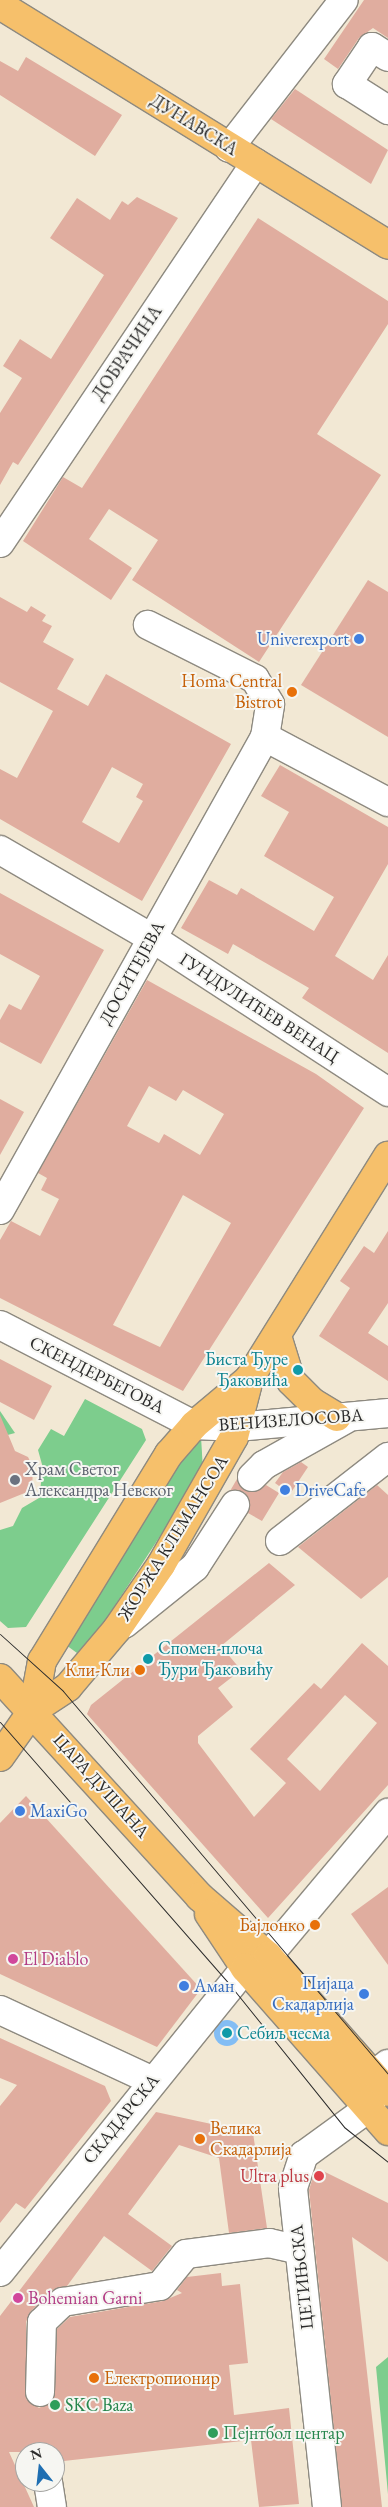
<!DOCTYPE html>
<meta charset="utf-8">
<style>
body{margin:0}
#map{position:relative;width:388px;height:2507px;overflow:hidden;background:#f2e8d4;font-family:"EB Garamond",serif}
div>[style]{position:absolute}
.green>*{inset:0;background:#7dcd8d}
.water>*{inset:0;background:#83bdf4}
.round{border-radius:50%}
.building>*{inset:0;background:#e0ad9f}
.roads{filter:drop-shadow(1px 0 #8e8a80) drop-shadow(-1px 0 #8e8a80) drop-shadow(0 1px #8e8a80) drop-shadow(0 -1px #8e8a80)}
.minor>*{height:28px;margin:-14px;padding:0 14px;transform-origin:14px;border-radius:14px;background:#fff}
.major>*{height:28px;margin:-14px;padding:0 14px;transform-origin:14px;border-radius:14px;background:#f6c06b}
.tram>*{height:1px;margin:-0.5px;padding:0 0.5px;transform-origin:0.5px;border-radius:0.5px;background:#2b2b2b}
.dots>*{width:14px;height:14px;translate:-50% -50%;box-sizing:border-box;border:2px solid #f6f6f2;border-radius:50%}
span{translate:-50% -50%;white-space:nowrap;text-align:center;line-height:1.15;-webkit-text-stroke:4px #f6f6f2;paint-order:stroke}
.street-label{font-size:18px;color:#2b2b2b}
.shop-label{font-size:18px;color:#366cbe}
.right{translate:-100% -50%;text-align:right}
.left{translate:0 -50%;text-align:left}
.food-label{font-size:18px;color:#c56008}
.culture-label{font-size:18px;color:#0d838f}
.worship-label{font-size:18px;color:#5b616d}
.hotel-label{font-size:18px;color:#b23c85}
.health-label{font-size:18px;color:#be3a42}
.leisure-label{font-size:18px;color:#27864d}
.north{position:absolute;left:15px;top:2442px;width:50px;height:50px;box-sizing:border-box;background:#f6f6f2;border:1px solid #a5a5a2;border-radius:50%;rotate:344deg;font-size:14px;font-weight:700;line-height:20px;text-align:center;color:#2b2b2b}
.north::after{content:'';display:block;margin:auto;width:18px;height:22px;background:#1f6fb2;clip-path:polygon(50% 0,100% 100%,50% 72%,0 100%)}
</style>
<div id="map">
<div class="green">
<div style="clip-path:polygon(85px 1399px,142px 1429px,146px 1440px,26px 1627px,8px 1628px,0 1621px,0 1530px,13px 1526px,22px 1508px,39px 1498px,43px 1468px,38px 1450px,51px 1429px,64px 1436px)"></div>
<div style="clip-path:polygon(0 1411px,15px 1433px,0 1437px)"></div>
<div style="clip-path:polygon(201px 1437px,203px 1470px,103px 1624px,77px 1653px,66px 1645px,172px 1467px)"></div>
<div style="clip-path:polygon(388px 2357px,388px 2494px,376px 2367px)"></div>
</div>
<div class="water">
<div class="round" style="left:214px;top:2020px;width:26px;height:26px"></div>
</div>
<div class="building">
<div style="clip-path:polygon(364px 0,388px 0,388px 38px,373px 28px,359px 38px,338px 69px,324px 59px)"></div>
<div style="clip-path:polygon(26px 57px,122px 115px,95px 156px,0 95px,0 61px,18px 71px)"></div>
<div style="clip-path:polygon(295px 89px,388px 150px,371px 184px,271px 119px)"></div>
<div style="clip-path:polygon(137px 197px,178px 218px,18px 465px,13px 462px,0 485px,0 413px,22px 378px,3px 366px,20px 339px,51px 359px,104px 275px,50px 238px,77px 198px,110px 220px,122px 201px,128px 205px)"></div>
<div style="clip-path:polygon(258px 218px,388px 301px,388px 324px,317px 434px,381px 475px,259px 662px,132px 580px,158px 540px,109px 509px,89px 539px,132px 568px,111px 600px,23px 541px,63px 477px,82px 488px)"></div>
<div style="clip-path:polygon(368px 580px,388px 592px,388px 737px,301px 685px)"></div>
<div style="clip-path:polygon(evenodd,0 597px,27px 612px,31px 606px,46px 615px,42px 621px,52px 626px,43px 642px,74px 659px,57px 689px,88px 706px,106px 674px,231px 744px,142px 901px,0 819px,0 769px,17px 778px,53px 711px,0 682px,0 597px,112px 767px,143px 784px,136px 797px,143px 801px,119px 843px,82px 822px,112px 767px)"></div>
<div style="clip-path:polygon(280px 765px,388px 827px,388px 864px,335px 956px,373px 980px,388px 955px,388px 1053px,302px 998px,309px 988px,233px 944px,228px 954px,181px 928px,209px 880px,237px 895px,241px 888px,314px 931px,334px 897px,264px 856px,289px 812px,261px 796px)"></div>
<div style="clip-path:polygon(0 893px,104px 950px,41px 1064px,0 1042px,0 1020px,9px 1004px,21px 1010px,40px 976px,0 954px)"></div>
<div style="clip-path:polygon(evenodd,147px 980px,316px 1074px,364px 1108px,183px 1391px,0 1298px,0 1240px,11px 1221px,40px 1236px,59px 1199px,41px 1190px,47px 1178px,38px 1173px,147px 980px,149px 1086px,176px 1101px,183px 1090px,224px 1114px,200px 1155px,164px 1134px,159px 1143px,127px 1126px,149px 1086px,147px 980px,183px 1195px,231px 1223px,160px 1347px,113px 1325px,183px 1195px)"></div>
<div style="clip-path:polygon(0 1099px,24px 1112px,0 1155px)"></div>
<div style="clip-path:polygon(388px 1231px,388px 1303px,368px 1333px,388px 1346px,388px 1381px,319px 1336px,350px 1288px,340px 1281px,364px 1246px,374px 1253px)"></div>
<div style="clip-path:polygon(0 1359px,52px 1386px,34px 1420px,0 1402px)"></div>
<div style="clip-path:polygon(0 1415px,15px 1451px,28px 1457px,33px 1467px,32px 1490px,0 1503px)"></div>
<div style="clip-path:polygon(301px 1462px,308px 1467px,290px 1494px,275px 1483px,283px 1472px)"></div>
<div style="clip-path:polygon(237px 1479px,248px 1492px,266px 1485px,279px 1493px,262px 1521px,248px 1513px,249px 1498px,244px 1492px,230px 1491px)"></div>
<div style="clip-path:polygon(377px 1485px,388px 1495px,388px 1577px,361px 1599px,298px 1547px)"></div>
<div style="clip-path:polygon(evenodd,269px 1563px,295px 1585px,221px 1646px,241px 1670px,218px 1688px,233px 1707px,198px 1736px,198px 1743px,254px 1817px,286px 1783px,250px 1749px,314px 1683px,321px 1689px,362px 1643px,388px 1666px,388px 1785px,268px 1918px,87px 1714px,91px 1705px,269px 1563px,345px 1695px,377px 1723px,320px 1791px,287px 1759px,345px 1695px)"></div>
<div style="clip-path:polygon(26px 1796px,201px 1989px,157px 2047px,0 1974px,0 1823px)"></div>
<div style="clip-path:polygon(388px 1887px,388px 1965px,351px 1914px)"></div>
<div style="clip-path:polygon(0 2038px,105px 2086px,111px 2101px,25px 2209px,16px 2203px,0 2223px,0 2106px,17px 2085px,0 2078px)"></div>
<div style="clip-path:polygon(156px 2112px,253px 2133px,267px 2228px,229px 2233px,219px 2158px,179px 2145px,128px 2214px,172px 2246px,152px 2271px,104px 2236px,67px 2286px,53px 2290px,31px 2311px,26px 2322px,26px 2399px,39px 2408px,54px 2400px,57px 2329px,70px 2317px,163px 2301px,182px 2293px,177px 2290px,187px 2277px,221px 2273px,222px 2286px,240px 2284px,248px 2363px,229px 2365px,234px 2415px,289px 2408px,299px 2504px,259px 2507px,251px 2440px,55px 2462px,55px 2452px,9px 2452px,34px 2507px,0 2507px,0 2316px)"></div>
<div style="clip-path:polygon(323px 2171px,388px 2203px,388px 2262px,352px 2237px,382px 2507px,342px 2507px,309px 2190px,313px 2177px)"></div>
</div>
<div class="roads">
<div class="minor">
<div style="left:388px;top:57px;width:19px;rotate:-148deg"></div>
<div style="left:372px;top:47px;width:45px;rotate:124deg"></div>
<div style="left:347px;top:84px;width:49px;rotate:32.4deg"></div>
<div style="left:229px;top:148px;width:187px;rotate:-52.2deg"></div>
<div style="left:0;top:543px;width:458px;rotate:-56.1deg"></div>
<div style="left:265px;top:737px;width:139px;rotate:27.9deg"></div>
<div style="left:0;top:850px;width:176px;rotate:30.1deg"></div>
<div style="left:152px;top:938px;width:282px;rotate:33.1deg"></div>
<div style="left:0;top:1210px;width:542px;rotate:-60.74deg"></div>
<div style="left:265px;top:737px;width:33px;rotate:-81deg"></div>
<div style="left:270px;top:704px;width:29px;rotate:-121deg"></div>
<div style="left:255px;top:679px;width:120px;rotate:-153.2deg"></div>
<div style="left:0;top:1325px;width:218px;rotate:27.3deg"></div>
<div style="left:194px;top:1425px;width:43px;rotate:2.7deg"></div>
<div style="left:237px;top:1427px;width:152px;rotate:-5.3deg"></div>
<div style="left:252px;top:1477px;width:17px;rotate:-45deg"></div>
<div style="left:264px;top:1465px;width:94px;rotate:-29.3deg"></div>
<div style="left:280px;top:1541px;width:137px;rotate:-37.9deg"></div>
<div style="left:124px;top:1624px;width:91px;rotate:-38.8deg"></div>
<div style="left:195px;top:1567px;width:74px;rotate:-57.2deg"></div>
<div style="left:268px;top:1956px;width:187px;rotate:-50deg"></div>
<div style="left:0;top:2010px;width:169px;rotate:24.9deg"></div>
<div style="left:373px;top:2076px;width:19px;rotate:-39deg"></div>
<div style="left:0;top:2272px;width:390px;rotate:-51.1deg"></div>
<div style="left:40px;top:2392px;width:70px;rotate:-88.4deg"></div>
<div style="left:42px;top:2322px;width:29px;rotate:-44deg"></div>
<div style="left:63px;top:2302px;width:98px;rotate:-9.4deg"></div>
<div style="left:160px;top:2286px;width:41px;rotate:-50.9deg"></div>
<div style="left:186px;top:2254px;width:84px;rotate:-7.5deg"></div>
<div style="left:269px;top:2243px;width:31px;rotate:13deg"></div>
<div style="left:48px;top:2482px;width:25px;rotate:81deg"></div>
<div style="left:327px;top:2507px;width:321px;rotate:-96.1deg"></div>
<div style="left:293px;top:2188px;width:35px;rotate:-72deg"></div>
<div style="left:304px;top:2155px;width:77px;rotate:-36deg"></div>
<div style="left:366px;top:2110px;width:26px;rotate:-59deg"></div>
</div>
<div class="major">
<div style="left:0;top:5px;width:456px;rotate:31.7deg"></div>
<div style="left:277px;top:1336px;width:47px;rotate:72.7deg"></div>
<div style="left:291px;top:1381px;width:30px;rotate:45deg"></div>
<div style="left:312px;top:1402px;width:29px;rotate:31deg"></div>
<div style="left:0;top:1678px;width:297px;rotate:47.6deg"></div>
<div style="left:200px;top:1897px;width:90px;rotate:40.9deg"></div>
<div style="left:268px;top:1956px;width:181px;rotate:48.6deg"></div>
<div style="left:33px;top:1710px;width:50px;rotate:-79.6deg"></div>
<div style="left:42px;top:1661px;width:243px;rotate:-58.5deg"></div>
<div style="left:169px;top:1454px;width:38px;rotate:-49deg"></div>
<div style="left:194px;top:1425px;width:72px;rotate:-39.9deg"></div>
<div style="left:249px;top:1379px;width:263px;rotate:-58.1deg"></div>
<div style="left:0;top:1757px;width:57px;rotate:-54.9deg"></div>
<div style="left:33px;top:1710px;width:42px;rotate:-33.3deg"></div>
<div style="left:68px;top:1687px;width:76px;rotate:-49.8deg"></div>
<div style="left:117px;top:1629px;width:78px;rotate:-55.5deg"></div>
<div style="left:161px;top:1565px;width:147px;rotate:-60.3deg"></div>
<div style="left:234px;top:1437px;width:60px;rotate:-75.5deg"></div>
<div style="left:209px;top:1914px;width:65px;rotate:56.3deg"></div>
<div style="left:245px;top:1968px;width:217px;rotate:48.7deg"></div>
</div>
</div>
<div class="tram">
<div style="left:0;top:1634px;width:85px;rotate:42.1deg"></div>
<div style="left:63px;top:1691px;width:502px;rotate:49.68deg"></div>
<div style="left:0;top:1722px;width:349px;rotate:48.8deg"></div>
<div style="left:230px;top:1985px;width:182px;rotate:51.2deg"></div>
<div style="left:344px;top:2127px;width:56px;rotate:38.5deg"></div>
</div>
<div class="dots">
<div style="left:359px;top:639px;background:#3f7fe0"></div>
<div style="left:292px;top:692px;background:#e8710a"></div>
<div style="left:298px;top:1370px;background:#0f9aa8"></div>
<div style="left:15px;top:1480px;background:#6b7280"></div>
<div style="left:285px;top:1490px;background:#3f7fe0"></div>
<div style="left:148px;top:1659px;background:#0f9aa8"></div>
<div style="left:140px;top:1670px;background:#e8710a"></div>
<div style="left:20px;top:1811px;background:#3f7fe0"></div>
<div style="left:315px;top:1925px;background:#e8710a"></div>
<div style="left:13px;top:1959px;background:#d1479c"></div>
<div style="left:184px;top:1986px;background:#3f7fe0"></div>
<div style="left:364px;top:1994px;background:#3f7fe0"></div>
<div style="left:227px;top:2033px;background:#0f9aa8"></div>
<div style="left:200px;top:2139px;background:#e8710a"></div>
<div style="left:319px;top:2176px;background:#e0444e"></div>
<div style="left:18px;top:2298px;background:#d1479c"></div>
<div style="left:94px;top:2378px;background:#e8710a"></div>
<div style="left:55px;top:2405px;background:#2e9e5b"></div>
<div style="left:213px;top:2433px;background:#2e9e5b"></div>
</div>
<div class="street-label">
<span style="left:194px;top:125px;rotate:32deg">ДУНАВСКА</span>
<span style="left:127px;top:353px;rotate:-56deg">ДОБРАЧИНА</span>
<span style="left:132px;top:973px;rotate:-61deg">ДОСИТЕЈЕВА</span>
<span style="left:259px;top:1008px;rotate:33deg">ГУНДУЛИЋЕВ ВЕНАЦ</span>
<span style="left:97px;top:1375px;rotate:27deg">СКЕНДЕРБЕГОВА</span>
<span style="left:291px;top:1420px;rotate:-4deg">ВЕНИЗЕЛОСОВА</span>
<span style="left:173px;top:1538px;rotate:-58deg">ЖОРЖА КЛЕМАНСОА</span>
<span style="left:101px;top:1786px;rotate:48deg">ЦАРА ДУШАНА</span>
<span style="left:121px;top:2119px;rotate:-51deg">СКАДАРСКА</span>
<span style="left:302px;top:2277px;rotate:-96deg">ЦЕТИЊСКА</span>
</div>
<div class="shop-label">
<span class="right" style="left:349px;top:639px">Univerexport</span>
<span class="left" style="left:295px;top:1490px">DriveCafe</span>
<span class="left" style="left:30px;top:1811px">MaxiGo</span>
<span class="right" style="left:354px;top:1994px">Пијаца<br>Скадарлија</span>
<span class="left" style="left:194px;top:1986px">Аман</span>
</div>
<div class="food-label">
<span class="right" style="left:282px;top:692px">Homa Central<br>Bistrot</span>
<span class="right" style="left:130px;top:1670px">Кли-Кли</span>
<span class="right" style="left:305px;top:1925px">Бајлонко</span>
<span class="left" style="left:210px;top:2139px">Велика<br>Скадарлија</span>
<span class="left" style="left:104px;top:2378px">Електропионир</span>
</div>
<div class="culture-label">
<span class="right" style="left:288px;top:1370px">Биста Ђуре<br>Ђаковића</span>
<span class="left" style="left:158px;top:1659px">Спомен-плоча<br>Ђури Ђаковићу</span>
<span class="left" style="left:237px;top:2033px">Себиљ чесма</span>
</div>
<div class="worship-label">
<span class="left" style="left:25px;top:1480px">Храм Светог<br>Александра Невског</span>
</div>
<div class="hotel-label">
<span class="left" style="left:23px;top:1959px">El Diablo</span>
<span class="left" style="left:28px;top:2298px">Bohemian Garni</span>
</div>
<div class="health-label">
<span class="right" style="left:309px;top:2176px">Ultra plus</span>
</div>
<div class="leisure-label">
<span class="left" style="left:65px;top:2405px">SKC Baza</span>
<span class="left" style="left:223px;top:2433px">Пејнтбол центар</span>
</div>
<div class="north">N</div>
</div>
